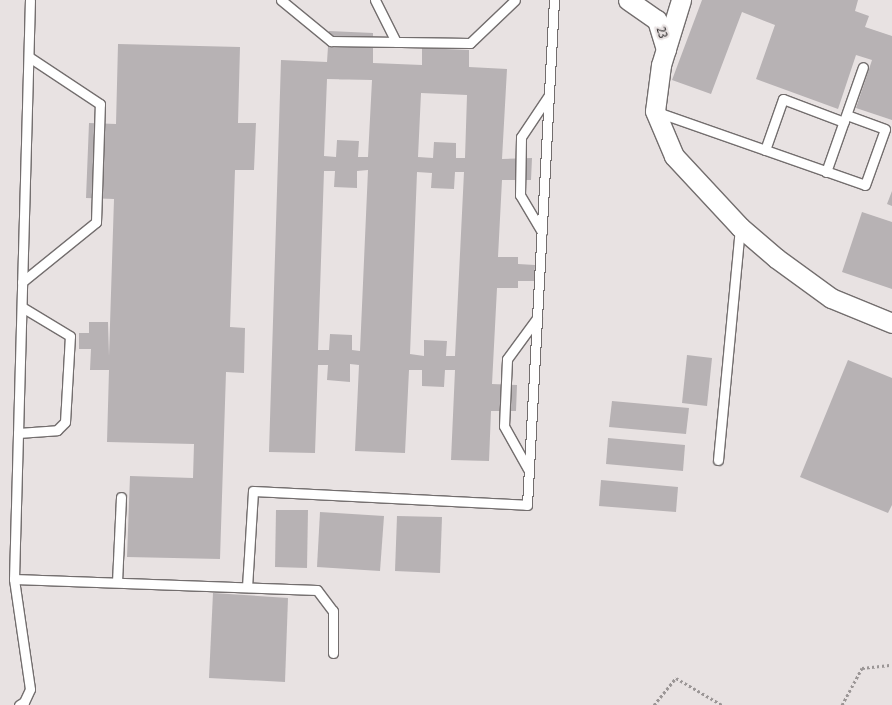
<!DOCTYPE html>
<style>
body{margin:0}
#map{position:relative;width:892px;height:705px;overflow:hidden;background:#e8e2e2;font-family:"Fira Sans Condensed",sans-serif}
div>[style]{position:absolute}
.building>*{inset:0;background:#b7b2b4}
.path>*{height:3px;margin-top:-1.5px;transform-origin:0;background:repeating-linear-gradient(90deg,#9b9696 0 2.5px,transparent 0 5px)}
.roads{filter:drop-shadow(1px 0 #736e6e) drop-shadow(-1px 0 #736e6e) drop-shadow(0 1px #736e6e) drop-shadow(0 -1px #736e6e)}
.service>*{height:9px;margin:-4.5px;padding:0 4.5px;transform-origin:4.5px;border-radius:4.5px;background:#fff}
.minor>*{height:19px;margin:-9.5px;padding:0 9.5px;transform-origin:9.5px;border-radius:9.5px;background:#fff}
span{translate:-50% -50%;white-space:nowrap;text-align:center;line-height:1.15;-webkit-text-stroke:4.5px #e8e2e2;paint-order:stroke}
.street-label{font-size:12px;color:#211e1f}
</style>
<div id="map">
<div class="building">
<div style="clip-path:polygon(702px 0,858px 0,855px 11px,869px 16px,865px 27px,892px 36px,892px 120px,856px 108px,872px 60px,856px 55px,838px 109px,756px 79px,775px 25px,742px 12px,711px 94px,672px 80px)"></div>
<div style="clip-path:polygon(evenodd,329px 31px,373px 33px,373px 63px,422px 65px,422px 48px,469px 50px,469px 67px,507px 69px,502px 159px,532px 158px,531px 180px,502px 180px,498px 257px,518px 257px,518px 264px,535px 265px,534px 281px,518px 281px,518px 288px,497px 288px,492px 384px,517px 385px,516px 411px,491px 411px,489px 461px,451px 460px,455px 370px,445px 370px,444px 387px,422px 386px,422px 370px,409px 370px,405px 453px,355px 451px,359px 365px,350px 364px,350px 382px,327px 380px,328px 365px,318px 365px,315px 453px,269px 452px,281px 60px,327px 62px,329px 31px,327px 79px,372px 80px,368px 157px,358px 157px,359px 141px,337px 140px,336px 157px,324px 156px,327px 79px,329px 31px,421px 93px,467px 95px,465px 158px,456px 158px,456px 143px,434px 142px,433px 158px,418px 157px,421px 93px,329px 31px,368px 170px,360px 351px,352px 350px,352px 335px,330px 334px,329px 350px,318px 350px,324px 171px,335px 171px,334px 187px,357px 188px,357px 171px,368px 170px,329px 31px,417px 172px,432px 173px,431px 188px,454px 189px,455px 172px,464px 172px,455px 356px,446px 356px,447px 341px,424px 340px,424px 356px,410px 354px,417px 172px)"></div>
<div style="clip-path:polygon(118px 44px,240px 47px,238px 123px,256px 123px,254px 170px,235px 170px,230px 327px,245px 328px,244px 373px,226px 372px,220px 559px,127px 557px,130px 476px,193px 478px,194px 444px,107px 442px,109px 370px,90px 370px,91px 349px,79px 349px,79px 333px,89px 333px,89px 322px,108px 322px,109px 356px,114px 199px,86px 198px,89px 123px,116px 124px)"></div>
<div style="clip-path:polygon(892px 191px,892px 206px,887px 204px)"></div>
<div style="clip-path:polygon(862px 212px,892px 222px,892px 289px,842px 272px)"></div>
<div style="clip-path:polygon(687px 355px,712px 358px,707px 406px,682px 403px)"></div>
<div style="clip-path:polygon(848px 360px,892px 378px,892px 505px,888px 513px,800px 477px)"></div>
<div style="clip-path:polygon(612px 401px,689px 408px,686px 434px,609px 427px)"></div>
<div style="clip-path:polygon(608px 438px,685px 445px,683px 471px,606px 464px)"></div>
<div style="clip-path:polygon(601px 480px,678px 487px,676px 512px,599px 506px)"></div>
<div style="clip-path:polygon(276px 510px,308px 510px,307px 568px,275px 567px)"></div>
<div style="clip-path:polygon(320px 512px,384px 516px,380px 571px,317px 567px)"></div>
<div style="clip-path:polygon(397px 516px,442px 517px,440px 573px,395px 571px)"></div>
<div style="clip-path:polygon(213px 593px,288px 598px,285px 682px,209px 678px)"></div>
</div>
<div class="path">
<div style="left:654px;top:705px;width:35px;rotate:-51deg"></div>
<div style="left:676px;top:678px;width:53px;rotate:30.4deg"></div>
<div style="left:842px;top:705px;width:42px;rotate:-61.6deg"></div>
<div style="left:862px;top:668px;width:30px;rotate:-6deg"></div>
</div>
<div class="roads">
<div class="service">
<div style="left:281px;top:0;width:65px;rotate:39.4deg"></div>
<div style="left:331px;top:41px;width:139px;rotate:0.8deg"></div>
<div style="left:470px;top:43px;width:62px;rotate:-43.7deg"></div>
<div style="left:375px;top:0;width:47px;rotate:63.4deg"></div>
<div style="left:657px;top:112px;width:220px;rotate:19.3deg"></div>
<div style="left:865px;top:185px;width:59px;rotate:-70.3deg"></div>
<div style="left:885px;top:129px;width:40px;rotate:-159.8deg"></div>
<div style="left:765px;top:150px;width:54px;rotate:-70.6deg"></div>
<div style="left:783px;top:99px;width:65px;rotate:20.7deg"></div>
<div style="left:826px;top:172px;width:111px;rotate:-70.6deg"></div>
<div style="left:542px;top:232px;width:43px;rotate:-120.7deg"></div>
<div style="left:520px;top:195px;width:58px;rotate:-89deg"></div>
<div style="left:521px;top:137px;width:50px;rotate:-56.3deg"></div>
<div style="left:22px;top:282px;width:95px;rotate:-39deg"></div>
<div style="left:96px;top:222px;width:118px;rotate:-88.1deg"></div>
<div style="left:100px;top:104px;width:85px;rotate:-146.5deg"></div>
<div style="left:18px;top:433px;width:39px;rotate:-4deg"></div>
<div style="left:57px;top:430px;width:11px;rotate:-45deg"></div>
<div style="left:65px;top:422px;width:86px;rotate:-86.7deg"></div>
<div style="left:70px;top:336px;width:56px;rotate:-148.9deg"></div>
<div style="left:718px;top:460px;width:234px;rotate:-84.6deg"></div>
<div style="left:528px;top:469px;width:49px;rotate:-119.2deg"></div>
<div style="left:504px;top:426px;width:67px;rotate:-87.4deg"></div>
<div style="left:507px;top:359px;width:51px;rotate:-53.8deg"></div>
<div style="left:14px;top:579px;width:303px;rotate:2.1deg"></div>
<div style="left:317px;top:590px;width:26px;rotate:53deg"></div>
<div style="left:333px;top:611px;width:42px;rotate:90deg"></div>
<div style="left:117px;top:582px;width:85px;rotate:-87.3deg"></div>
<div style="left:247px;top:587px;width:96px;rotate:-86.4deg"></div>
<div style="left:253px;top:491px;width:274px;rotate:2.9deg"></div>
<div style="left:527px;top:505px;width:506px;rotate:-86.94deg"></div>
<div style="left:19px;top:705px;width:6px;rotate:-31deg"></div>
<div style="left:24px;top:702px;width:14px;rotate:-65deg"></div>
<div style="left:30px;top:689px;width:111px;rotate:-98.3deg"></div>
<div style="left:14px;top:579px;width:579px;rotate:-88.42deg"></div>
</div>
<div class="minor">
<div style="left:628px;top:0;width:35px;rotate:35deg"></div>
<div style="left:657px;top:20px;width:31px;rotate:73deg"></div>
<div style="left:681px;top:0;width:68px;rotate:107.1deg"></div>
<div style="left:661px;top:65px;width:46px;rotate:97.4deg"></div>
<div style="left:655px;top:111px;width:49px;rotate:67.1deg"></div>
<div style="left:674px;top:156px;width:97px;rotate:47.1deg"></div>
<div style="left:740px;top:227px;width:48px;rotate:40.7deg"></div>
<div style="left:776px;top:258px;width:68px;rotate:36deg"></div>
<div style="left:831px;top:298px;width:66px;rotate:22.3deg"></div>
</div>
</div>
<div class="street-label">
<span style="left:661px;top:33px;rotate:74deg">23</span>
</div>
</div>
